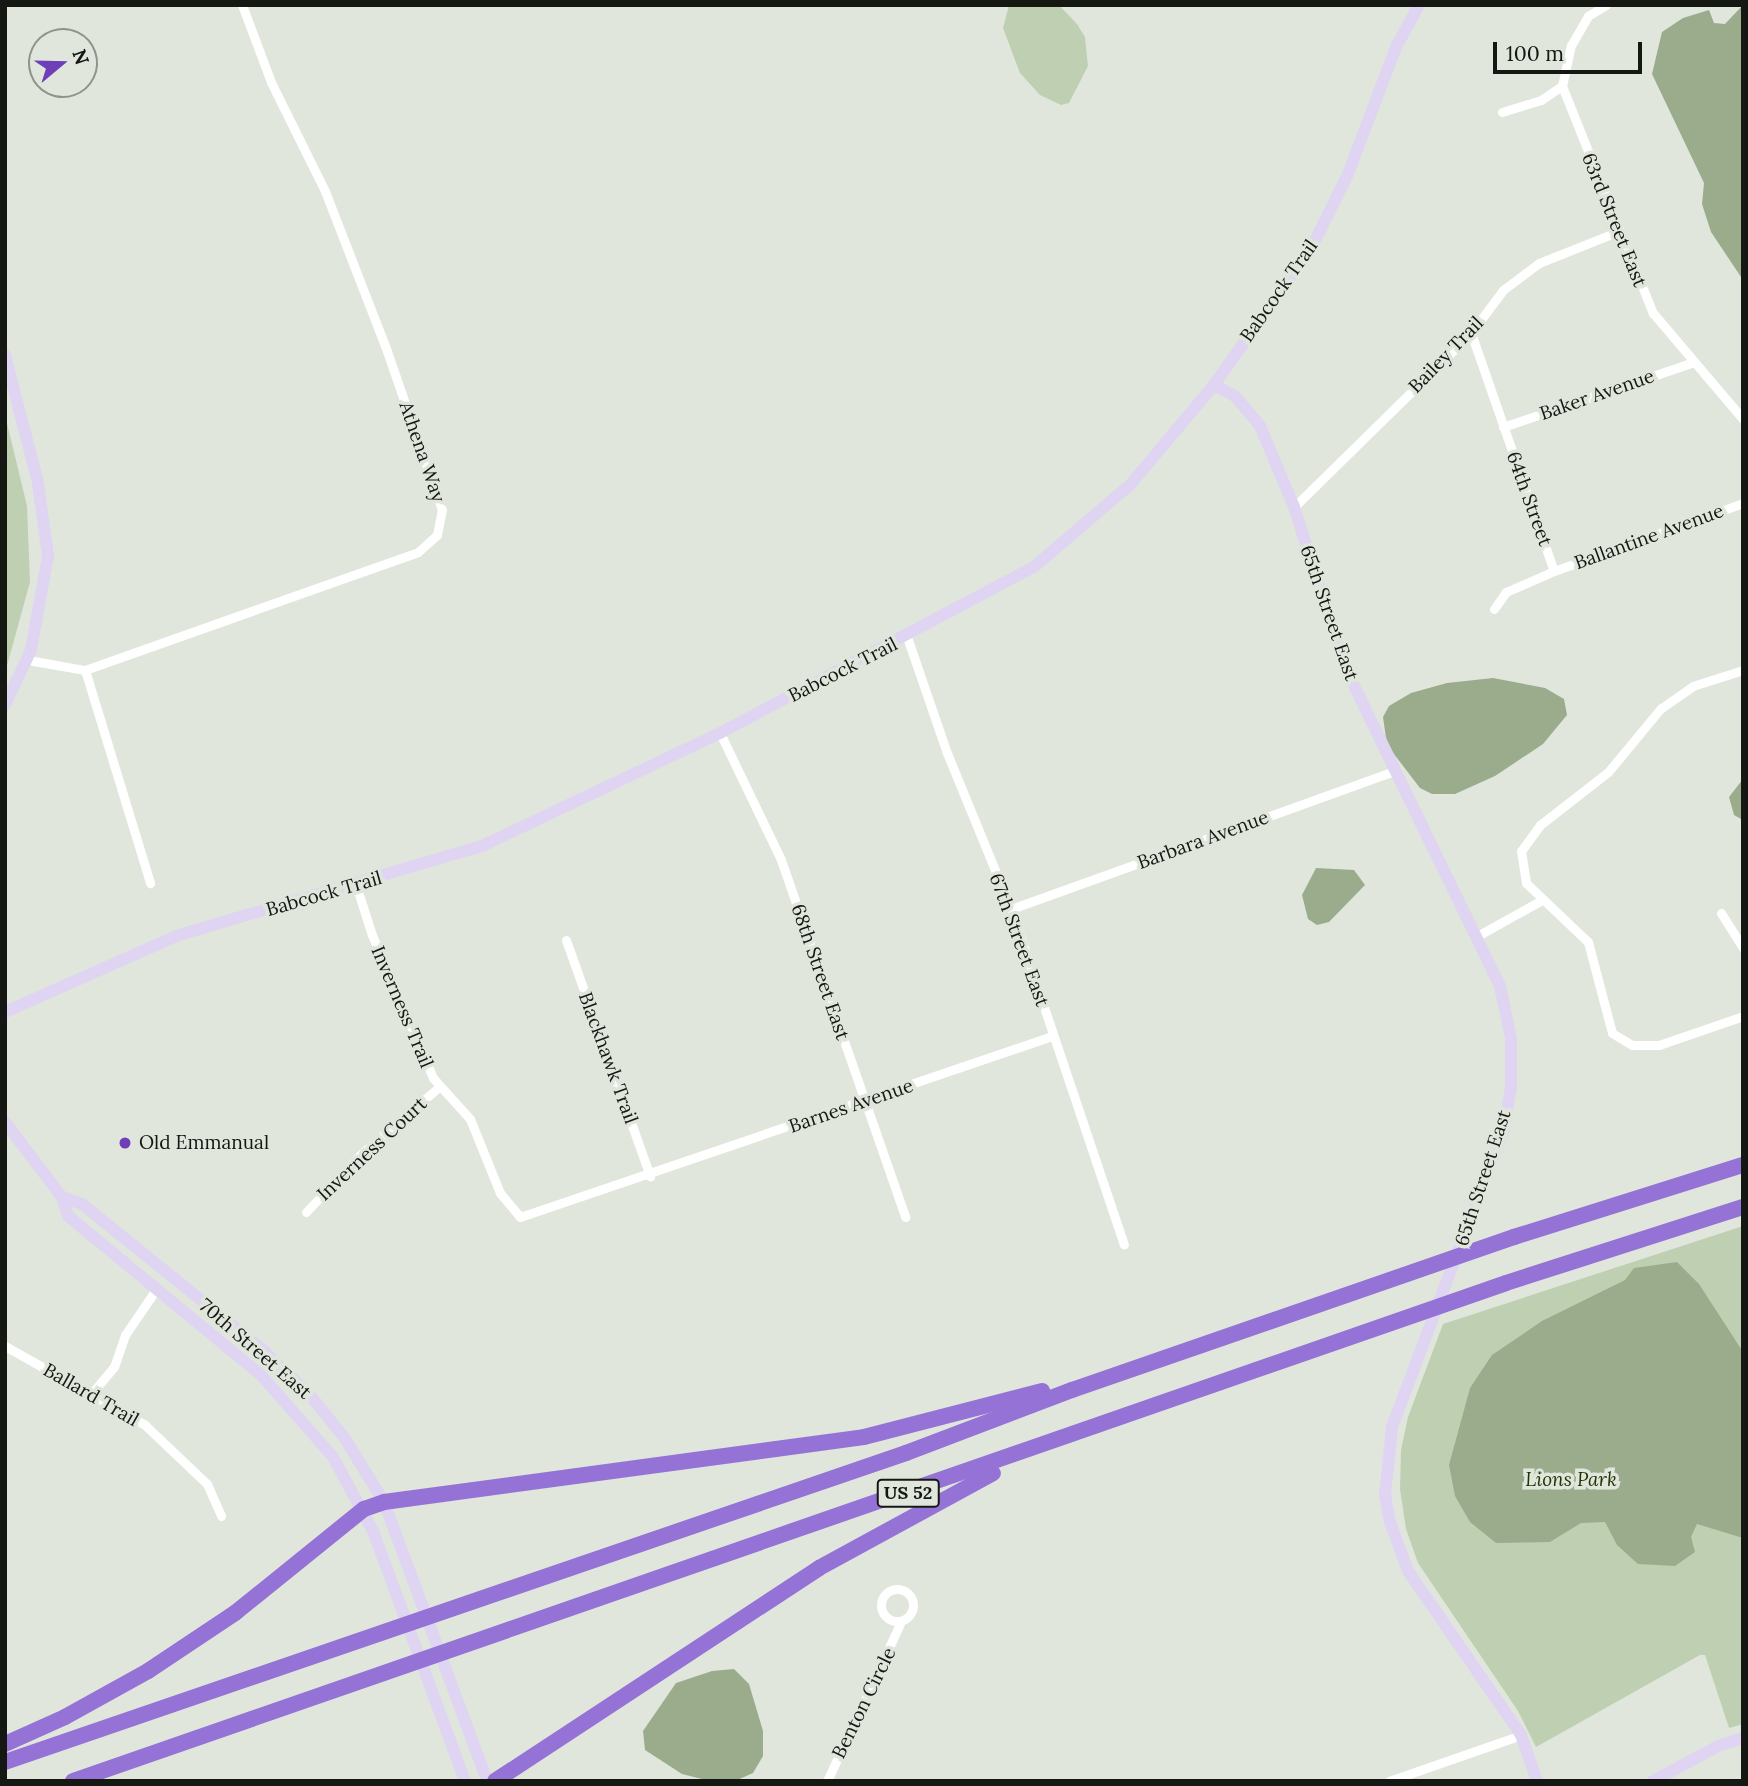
<!DOCTYPE html>
<style>
body{margin:0}
#map{position:relative;width:1748px;height:1786px;overflow:hidden;background:#e0e6dc;font-family:Lora,serif}
div>[style]{position:absolute}
.green>*{inset:0;background:#bfd0b2}
.water>*{inset:0;background:#9bac8d}
.street>*{height:9px;margin:-4.5px;padding:0 4.5px;transform-origin:4.5px;border-radius:4.5px;background:#fff}
.street>.ring{margin:-4.5px;padding:0;box-sizing:content-box;background:none;border:9px solid #fff;border-radius:50%}
.secondary>*{height:12px;margin:-6px;padding:0 6px;transform-origin:6px;border-radius:6px;background:#dfd5f3}
.highway>*{height:16px;margin:-8px;padding:0 8px;transform-origin:8px;border-radius:8px;background:#9572d6}
.dots>*{width:19px;height:19px;translate:-50% -50%;box-sizing:border-box;border:4px solid #e0e6dc;border-radius:50%}
span{translate:-50% -50%;white-space:nowrap;text-align:center;line-height:1.15;-webkit-text-stroke:7px #e0e6dc;paint-order:stroke}
.shield-label span{padding:2px 5px;background:#e0e6dc;border:2px solid;border-radius:5px;-webkit-text-stroke-width:0}
.shield-label{font-size:18px;color:#151713;font-weight:700}
.street-label{font-size:19px;color:#151713}
.poi-label{font-size:19px;color:#151713}
.left{translate:0 -50%;text-align:left}
.park-label{font-size:19px;color:#1e3403;font-style:italic}
.frame{position:absolute;inset:0;border:7px solid #151713;pointer-events:none}
.north{position:absolute;left:28px;top:28px;width:70px;height:70px;box-sizing:border-box;background:#e0e6dc;border:2px solid #8f938c;border-radius:50%;rotate:71deg;font-size:19px;font-weight:700;line-height:28px;text-align:center;color:#151713}
.north::after{content:'';display:block;margin:auto;width:24px;height:32px;background:#6f3fb7;clip-path:polygon(50% 0,100% 100%,50% 72%,0 100%)}
.scale{position:absolute;left:1493px;top:42px;width:149px;height:32px;box-sizing:border-box;border:4px solid #151713;border-top:0;padding-left:9px;font-size:21px;line-height:24px;white-space:nowrap;color:#151713;-webkit-text-stroke:5px #e0e6dc;paint-order:stroke}
</style>
<div id="map">
<div class="green">
<div style="clip-path:polygon(1009px 5px,1059px 5px,1077px 24px,1085px 37px,1088px 66px,1069px 103px,1061px 105px,1040px 95px,1020px 73px,1003px 28px)"></div>
<div style="clip-path:polygon(5px 415px,27px 506px,30px 582px,5px 673px)"></div>
<div style="clip-path:polygon(1743px 1226px,1743px 1724px,1729px 1728px,1705px 1655px,1700px 1655px,1536px 1747px,1518px 1711px,1418px 1563px,1406px 1529px,1400px 1489px,1401px 1450px,1408px 1417px,1443px 1324px)"></div>
</div>
<div class="water">
<div style="clip-path:polygon(1743px 5px,1743px 280px,1711px 232px,1702px 204px,1704px 183px,1652px 74px,1662px 32px,1683px 18px,1709px 10px,1714px 23px,1725px 24px)"></div>
<div style="clip-path:polygon(1493px 678px,1545px 688px,1564px 699px,1567px 715px,1543px 744px,1495px 776px,1455px 794px,1432px 794px,1420px 788px,1387px 745px,1383px 717px,1389px 706px,1411px 693px,1447px 683px)"></div>
<div style="clip-path:polygon(1743px 779px,1743px 820px,1734px 815px,1729px 797px)"></div>
<div style="clip-path:polygon(1316px 868px,1354px 870px,1365px 885px,1329px 922px,1317px 925px,1308px 919px,1302px 895px)"></div>
<div style="clip-path:polygon(1677px 1262px,1699px 1284px,1743px 1352px,1743px 1538px,1697px 1524px,1691px 1537px,1695px 1552px,1675px 1566px,1638px 1564px,1617px 1545px,1605px 1522px,1581px 1523px,1550px 1542px,1496px 1543px,1470px 1522px,1455px 1496px,1449px 1465px,1470px 1388px,1492px 1355px,1542px 1321px,1625px 1280px,1634px 1268px)"></div>
<div style="clip-path:polygon(734px 1669px,749px 1684px,763px 1731px,763px 1756px,753px 1773px,735px 1781px,710px 1781px,682px 1774px,645px 1750px,643px 1731px,676px 1683px,712px 1671px)"></div>
</div>
<div class="street">
<div style="left:1606px;top:5px;width:21px;rotate:149deg"></div>
<div style="left:1588px;top:16px;width:34px;rotate:120deg"></div>
<div style="left:1571px;top:45px;width:42px;rotate:102.4deg"></div>
<div style="left:1562px;top:86px;width:245px;rotate:68.2deg"></div>
<div style="left:1653px;top:313px;width:139px;rotate:49.7deg"></div>
<div style="left:1502px;top:112px;width:41px;rotate:-17.1deg"></div>
<div style="left:1541px;top:100px;width:25px;rotate:-34deg"></div>
<div style="left:1471px;top:333px;width:252px;rotate:70.8deg"></div>
<div style="left:1503px;top:427px;width:199px;rotate:-18.8deg"></div>
<div style="left:1294px;top:507px;width:248px;rotate:-44.5deg"></div>
<div style="left:1471px;top:333px;width:54px;rotate:-53.3deg"></div>
<div style="left:1503px;top:290px;width:45px;rotate:-36.9deg"></div>
<div style="left:1539px;top:263px;width:84px;rotate:-21.7deg"></div>
<div style="left:1494px;top:609px;width:21px;rotate:-55deg"></div>
<div style="left:1506px;top:592px;width:52px;rotate:-23.6deg"></div>
<div style="left:1554px;top:571px;width:201px;rotate:-19.8deg"></div>
<div style="left:907px;top:637px;width:123px;rotate:71deg"></div>
<div style="left:947px;top:753px;width:169px;rotate:67.7deg"></div>
<div style="left:1011px;top:909px;width:354px;rotate:71.4deg"></div>
<div style="left:28px;top:660px;width:58px;rotate:10deg"></div>
<div style="left:85px;top:670px;width:353px;rotate:-19.5deg"></div>
<div style="left:418px;top:552px;width:25px;rotate:-42deg"></div>
<div style="left:437px;top:535px;width:25px;rotate:-79deg"></div>
<div style="left:442px;top:510px;width:168px;rotate:-109.1deg"></div>
<div style="left:387px;top:351px;width:172px;rotate:-111.2deg"></div>
<div style="left:325px;top:191px;width:122px;rotate:-116.4deg"></div>
<div style="left:271px;top:82px;width:82px;rotate:-110.6deg"></div>
<div style="left:85px;top:670px;width:223px;rotate:73deg"></div>
<div style="left:1743px;top:670px;width:52px;rotate:162.3deg"></div>
<div style="left:1693px;top:686px;width:39px;rotate:145deg"></div>
<div style="left:1661px;top:708px;width:83px;rotate:129.6deg"></div>
<div style="left:1608px;top:772px;width:86px;rotate:142.1deg"></div>
<div style="left:1540px;top:825px;width:32px;rotate:126deg"></div>
<div style="left:1521px;top:851px;width:32px;rotate:81deg"></div>
<div style="left:1526px;top:883px;width:86px;rotate:43.6deg"></div>
<div style="left:1588px;top:942px;width:94px;rotate:75.2deg"></div>
<div style="left:1612px;top:1033px;width:23px;rotate:31deg"></div>
<div style="left:1632px;top:1045px;width:27px"></div>
<div style="left:1659px;top:1045px;width:89px;rotate:-19deg"></div>
<div style="left:720px;top:733px;width:141px;rotate:64.3deg"></div>
<div style="left:781px;top:860px;width:378px;rotate:70.8deg"></div>
<div style="left:356px;top:885px;width:52px;rotate:72.3deg"></div>
<div style="left:372px;top:935px;width:155px;rotate:66.9deg"></div>
<div style="left:433px;top:1078px;width:55px;rotate:47.9deg"></div>
<div style="left:470px;top:1119px;width:80px;rotate:67.9deg"></div>
<div style="left:500px;top:1193px;width:31px;rotate:50deg"></div>
<div style="left:520px;top:1217px;width:562px;rotate:-18.79deg"></div>
<div style="left:1011px;top:909px;width:408px;rotate:-19.8deg"></div>
<div style="left:1721px;top:913px;width:41px;rotate:57.8deg"></div>
<div style="left:1479px;top:935px;width:70px;rotate:-29.1deg"></div>
<div style="left:566px;top:940px;width:251px;rotate:70.4deg"></div>
<div style="left:306px;top:1212px;width:80px;rotate:-46.5deg"></div>
<div style="left:361px;top:1154px;width:103px;rotate:-40.7deg"></div>
<div style="left:5px;top:1346px;width:161px;rotate:29.4deg"></div>
<div style="left:145px;top:1425px;width:86px;rotate:43.6deg"></div>
<div style="left:207px;top:1484px;width:35px;rotate:66deg"></div>
<div style="left:92px;top:1393px;width:34px;rotate:-50deg"></div>
<div style="left:114px;top:1367px;width:34px;rotate:-71deg"></div>
<div style="left:125px;top:1335px;width:57px;rotate:-55.8deg"></div>
<div class="ring" style="left:881px;top:1589px;width:23px;height:23px"></div>
<div style="left:827px;top:1781px;width:173px;rotate:-65.1deg"></div>
<div style="left:1389px;top:1781px;width:140px;rotate:-19.2deg"></div>
</div>
<div class="secondary">
<div style="left:5px;top:355px;width:132px;rotate:75.5deg"></div>
<div style="left:38px;top:483px;width:74px;rotate:82.2deg"></div>
<div style="left:48px;top:556px;width:96px;rotate:100.3deg"></div>
<div style="left:31px;top:650px;width:61px;rotate:115.3deg"></div>
<div style="left:1214px;top:385px;width:24px;rotate:28deg"></div>
<div style="left:1235px;top:396px;width:39px;rotate:50deg"></div>
<div style="left:1260px;top:426px;width:88px;rotate:67.2deg"></div>
<div style="left:1294px;top:507px;width:170px;rotate:72.2deg"></div>
<div style="left:1346px;top:669px;width:352px;rotate:64.1deg"></div>
<div style="left:1500px;top:986px;width:53px;rotate:78.1deg"></div>
<div style="left:1511px;top:1038px;width:49px;rotate:90deg"></div>
<div style="left:1511px;top:1087px;width:43px;rotate:99.5deg"></div>
<div style="left:1504px;top:1129px;width:318px;rotate:110.6deg"></div>
<div style="left:1392px;top:1427px;width:68px;rotate:95.9deg"></div>
<div style="left:1385px;top:1495px;width:27px;rotate:80deg"></div>
<div style="left:1390px;top:1522px;width:52px;rotate:69.8deg"></div>
<div style="left:1408px;top:1571px;width:199px;rotate:55.4deg"></div>
<div style="left:1521px;top:1735px;width:49px;rotate:70.8deg"></div>
<div style="left:5px;top:1012px;width:190px;rotate:-23.9deg"></div>
<div style="left:179px;top:935px;width:318px;rotate:-16.4deg"></div>
<div style="left:484px;top:845px;width:261px;rotate:-25.4deg"></div>
<div style="left:720px;top:733px;width:357px;rotate:-27.9deg"></div>
<div style="left:1035px;top:566px;width:125px;rotate:-40.5deg"></div>
<div style="left:1130px;top:485px;width:131px;rotate:-50deg"></div>
<div style="left:1214px;top:385px;width:171px;rotate:-54.7deg"></div>
<div style="left:1313px;top:245px;width:79px;rotate:-63.8deg"></div>
<div style="left:1348px;top:174px;width:136px;rotate:-69.3deg"></div>
<div style="left:1396px;top:47px;width:48px;rotate:-61.3deg"></div>
<div style="left:5px;top:1122px;width:94px;rotate:52.8deg"></div>
<div style="left:62px;top:1197px;width:20px;rotate:72deg"></div>
<div style="left:68px;top:1216px;width:250px;rotate:39.5deg"></div>
<div style="left:261px;top:1375px;width:109px;rotate:48.7deg"></div>
<div style="left:333px;top:1457px;width:84px;rotate:61.6deg"></div>
<div style="left:373px;top:1531px;width:266px;rotate:69.8deg"></div>
<div style="left:62px;top:1197px;width:21px;rotate:19deg"></div>
<div style="left:82px;top:1204px;width:234px;rotate:38.9deg"></div>
<div style="left:264px;top:1351px;width:62px;rotate:43.7deg"></div>
<div style="left:309px;top:1394px;width:55px;rotate:50.9deg"></div>
<div style="left:344px;top:1437px;width:76px;rotate:58.4deg"></div>
<div style="left:384px;top:1502px;width:297px;rotate:69.7deg"></div>
<div style="left:1653px;top:1781px;width:74px;rotate:-28.3deg"></div>
<div style="left:1718px;top:1746px;width:26px;rotate:-18deg"></div>
</div>
<div class="highway">
<div style="left:5px;top:1744px;width:66px;rotate:-24.2deg"></div>
<div style="left:65px;top:1717px;width:95px;rotate:-29deg"></div>
<div style="left:148px;top:1671px;width:105px;rotate:-33.7deg"></div>
<div style="left:235px;top:1613px;width:166px;rotate:-38.9deg"></div>
<div style="left:364px;top:1509px;width:21px;rotate:-19deg"></div>
<div style="left:384px;top:1502px;width:484px;rotate:-7.7deg"></div>
<div style="left:864px;top:1437px;width:184px;rotate:-14.5deg"></div>
<div style="left:5px;top:1762px;width:953px;rotate:-18.93deg"></div>
<div style="left:906px;top:1453px;width:178px;rotate:-20.8deg"></div>
<div style="left:1072px;top:1390px;width:468px;rotate:-19.1deg"></div>
<div style="left:1514px;top:1237px;width:240px;rotate:-17.5deg"></div>
<div style="left:73px;top:1781px;width:1517px;rotate:-19.16deg"></div>
<div style="left:1506px;top:1283px;width:249px;rotate:-17.8deg"></div>
<div style="left:495px;top:1781px;width:388px;rotate:-33.3deg"></div>
<div style="left:819px;top:1568px;width:198px;rotate:-28.6deg"></div>
</div>
<div class="dots">
<div style="left:125px;top:1143px;background:#6f3fb7"></div>
</div>
<div class="shield-label">
<span style="left:908px;top:1493px">US 52</span>
</div>
<div class="street-label">
<span style="left:1614px;top:220px;rotate:68deg">63rd Street East</span>
<span style="left:1279px;top:291px;rotate:-55deg">Babcock Trail</span>
<span style="left:1446px;top:355px;rotate:-46deg">Bailey Trail</span>
<span style="left:1597px;top:395px;rotate:-19deg">Baker Avenue</span>
<span style="left:422px;top:452px;rotate:71deg">Athena Way</span>
<span style="left:1529px;top:499px;rotate:70deg">64th Street</span>
<span style="left:1649px;top:537px;rotate:-20deg">Ballantine Avenue</span>
<span style="left:1329px;top:613px;rotate:71deg">65th Street East</span>
<span style="left:843px;top:670px;rotate:-27deg">Babcock Trail</span>
<span style="left:1203px;top:840px;rotate:-20deg">Barbara Avenue</span>
<span style="left:324px;top:894px;rotate:-16deg">Babcock Trail</span>
<span style="left:1019px;top:940px;rotate:70deg">67th Street East</span>
<span style="left:820px;top:972px;rotate:71deg">68th Street East</span>
<span style="left:402px;top:1007px;rotate:67deg">Inverness Trail</span>
<span style="left:608px;top:1058px;rotate:70deg">Blackhawk Trail</span>
<span style="left:851px;top:1106px;rotate:-19deg">Barnes Avenue</span>
<span style="left:372px;top:1149px;rotate:-43deg">Inverness Court</span>
<span style="left:1483px;top:1178px;rotate:-72deg">65th Street East</span>
<span style="left:255px;top:1349px;rotate:41deg">70th Street East</span>
<span style="left:91px;top:1395px;rotate:30deg">Ballard Trail</span>
<span style="left:864px;top:1703px;rotate:-64deg">Benton Circle</span>
</div>
<div class="poi-label">
<span class="left" style="left:139px;top:1143px">Old Emmanual</span>
</div>
<div class="park-label">
<span style="left:1571px;top:1480px">Lions Park</span>
</div>
<div class="frame"></div>
<div class="north">N</div>
<div class="scale">100 m</div>
</div>
